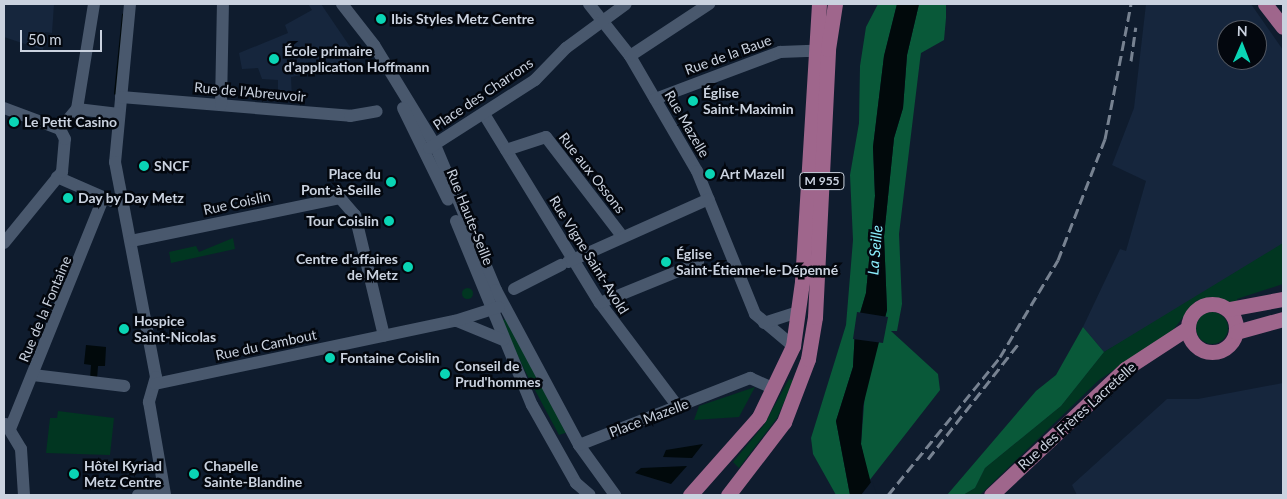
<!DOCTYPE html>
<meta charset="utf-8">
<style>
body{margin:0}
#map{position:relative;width:1287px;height:499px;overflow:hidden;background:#0f1c2e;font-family:Lato,sans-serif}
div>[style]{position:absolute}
.built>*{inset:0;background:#16263d}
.green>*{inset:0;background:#013621}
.round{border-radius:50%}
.forest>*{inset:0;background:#095939}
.water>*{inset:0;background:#01090b}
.pier>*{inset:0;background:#0f1c2e}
.stream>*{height:3px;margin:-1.5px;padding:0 1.5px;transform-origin:1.5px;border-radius:1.5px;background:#01090b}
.minor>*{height:12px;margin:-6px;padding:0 6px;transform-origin:6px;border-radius:6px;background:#49586d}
.major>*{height:15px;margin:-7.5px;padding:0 7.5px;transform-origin:7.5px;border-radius:7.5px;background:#9f668c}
.major>.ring{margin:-7.5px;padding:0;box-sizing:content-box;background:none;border:15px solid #9f668c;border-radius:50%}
.rail>*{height:3px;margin-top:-1.5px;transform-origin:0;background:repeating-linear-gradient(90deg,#778291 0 10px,transparent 0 15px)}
.dots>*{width:14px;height:14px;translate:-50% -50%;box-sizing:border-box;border:2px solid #03070e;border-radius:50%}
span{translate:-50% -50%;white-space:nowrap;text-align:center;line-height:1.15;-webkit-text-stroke:5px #03070e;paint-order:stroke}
.shield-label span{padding:1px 4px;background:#03070e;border:1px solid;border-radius:4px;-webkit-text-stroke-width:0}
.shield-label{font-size:12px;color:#cad2df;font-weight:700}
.poi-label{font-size:14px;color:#cad2df;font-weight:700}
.left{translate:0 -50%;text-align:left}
.right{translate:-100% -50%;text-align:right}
.street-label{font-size:14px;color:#cad2df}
.water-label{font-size:15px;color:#8beefd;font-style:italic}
.frame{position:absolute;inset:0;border:5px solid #cad2df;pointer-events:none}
.north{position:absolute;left:1217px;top:20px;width:50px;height:50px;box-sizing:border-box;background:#03070e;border:1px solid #535862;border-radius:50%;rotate:1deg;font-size:14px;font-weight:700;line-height:20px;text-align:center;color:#cad2df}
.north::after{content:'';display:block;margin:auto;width:18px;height:22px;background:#0ad5b5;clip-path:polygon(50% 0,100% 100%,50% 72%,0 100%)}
.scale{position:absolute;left:20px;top:30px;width:82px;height:22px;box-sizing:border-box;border:2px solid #cad2df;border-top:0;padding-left:6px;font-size:15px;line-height:18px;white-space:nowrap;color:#cad2df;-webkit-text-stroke:4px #03070e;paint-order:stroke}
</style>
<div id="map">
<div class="built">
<div style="clip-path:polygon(4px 4px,54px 4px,52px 33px,45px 32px,43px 50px,4px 37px)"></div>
<div style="clip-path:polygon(308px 4px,321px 4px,357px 57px,331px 69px,324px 61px,309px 63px,313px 73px,291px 77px,292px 98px,278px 98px,278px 80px,262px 79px,258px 68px,242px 69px,239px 53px,288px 33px,285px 25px,312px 10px)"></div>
<div style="clip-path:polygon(evenodd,1146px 4px,1251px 4px,1283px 50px,1283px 271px,1214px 289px,1104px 352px,1083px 327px,1120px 249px,1126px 251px,1146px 181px,1112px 165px,1134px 108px,1146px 4px,1227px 30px,1257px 30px,1257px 60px,1227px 60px,1227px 30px)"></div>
<div style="clip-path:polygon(1283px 383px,1283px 495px,1077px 495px,1072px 485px,1167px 399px,1198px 399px)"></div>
</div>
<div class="green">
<div style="clip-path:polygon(233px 238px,235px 249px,171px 263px,169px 252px,196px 246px,199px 252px)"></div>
<div style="clip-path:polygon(1283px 243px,1283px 284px,1237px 299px,1238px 305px,1212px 297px,1196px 301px,1173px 330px,1099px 380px,980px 495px,963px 495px,975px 488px,985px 468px,1061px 406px,1104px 352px)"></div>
<div class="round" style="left:461.5px;top:287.5px;width:11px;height:11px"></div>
<div class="round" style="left:1196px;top:312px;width:32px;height:32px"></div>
<div style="clip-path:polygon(507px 318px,568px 432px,559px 435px,529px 379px,501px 321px)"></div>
<div style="clip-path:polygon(789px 379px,794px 380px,777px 418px,739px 468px,733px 462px,764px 425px)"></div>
<div style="clip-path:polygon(755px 387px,739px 417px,694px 420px,699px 406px)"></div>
<div style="clip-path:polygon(58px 411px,114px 418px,110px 455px,46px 453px,50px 418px,57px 418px)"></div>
</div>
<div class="forest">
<div style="clip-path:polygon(878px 4px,897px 4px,884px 56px,873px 147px,875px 196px,866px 293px,855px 330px,853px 367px,836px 421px,850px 495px,836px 495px,813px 454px,811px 438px,846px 325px,853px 240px,850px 175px,859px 123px,860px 66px,866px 27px)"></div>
<div style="clip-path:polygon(919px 4px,946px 4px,946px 18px,944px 40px,921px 53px,920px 60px,899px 234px,902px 304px,897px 331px,891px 331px,938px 374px,940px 390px,869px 481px,861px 444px,865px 392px,887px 310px,884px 236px,894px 138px,903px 108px,907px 55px)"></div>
<div style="clip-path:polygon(1083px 327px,1104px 352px,1061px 406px,985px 468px,975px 488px,963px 495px,947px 495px,1036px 391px,1056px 375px)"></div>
</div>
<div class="water">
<div style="clip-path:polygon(897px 4px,919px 4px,907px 55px,903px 108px,894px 138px,884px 236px,887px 310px,863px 406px,861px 444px,874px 495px,850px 495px,836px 421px,853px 367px,855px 330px,866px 293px,875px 196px,873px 147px,884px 56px)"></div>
<div style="clip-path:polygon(86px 345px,106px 347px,105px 366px,98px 366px,97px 379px,90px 379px,91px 365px,84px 364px)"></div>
<div style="clip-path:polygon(703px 444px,692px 458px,663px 457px,666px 450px)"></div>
<div style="clip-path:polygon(687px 466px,671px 484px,635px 473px,641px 468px)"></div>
</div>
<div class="pier">
<div style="clip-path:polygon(857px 312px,888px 317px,883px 343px,853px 339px)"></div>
<div style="clip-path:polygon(872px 481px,877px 495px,861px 495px)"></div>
</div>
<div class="stream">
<div style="left:115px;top:93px;width:79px;rotate:-84.2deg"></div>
</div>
<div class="minor">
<div style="left:130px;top:4px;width:159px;rotate:95.4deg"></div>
<div style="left:115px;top:162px;width:219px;rotate:79.2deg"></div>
<div style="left:156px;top:377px;width:26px;rotate:106deg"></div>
<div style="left:149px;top:402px;width:94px;rotate:80.2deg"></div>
<div style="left:342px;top:4px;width:52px;rotate:52deg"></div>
<div style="left:374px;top:45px;width:117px;rotate:58.6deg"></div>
<div style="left:435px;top:145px;width:157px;rotate:67.2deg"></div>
<div style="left:496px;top:290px;width:176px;rotate:61.8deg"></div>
<div style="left:579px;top:445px;width:62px;rotate:54.2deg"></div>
<div style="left:589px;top:4px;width:66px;rotate:51.7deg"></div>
<div style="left:630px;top:56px;width:133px;rotate:59.8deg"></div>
<div style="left:697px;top:171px;width:154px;rotate:67.9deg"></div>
<div style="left:755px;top:314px;width:50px;rotate:40.1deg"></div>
<div style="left:630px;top:56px;width:95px;rotate:-33.4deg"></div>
<div style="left:121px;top:97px;width:230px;rotate:4.7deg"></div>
<div style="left:350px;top:116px;width:27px;rotate:-10deg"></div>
<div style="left:655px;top:99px;width:134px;rotate:-20.6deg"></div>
<div style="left:780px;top:52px;width:33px;rotate:-2deg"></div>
<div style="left:221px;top:105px;width:101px;rotate:-88.9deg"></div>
<div style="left:4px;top:108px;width:60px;rotate:20.6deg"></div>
<div style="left:403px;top:108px;width:102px;rotate:63.9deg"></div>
<div style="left:77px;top:109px;width:42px;rotate:6.8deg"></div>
<div style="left:484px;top:114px;width:222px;rotate:58.5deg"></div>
<div style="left:600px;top:303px;width:130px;rotate:53.1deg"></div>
<div style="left:60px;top:129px;width:26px;rotate:-50deg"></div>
<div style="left:77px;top:109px;width:106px;rotate:-80.8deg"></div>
<div style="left:429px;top:148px;width:126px;rotate:-32.7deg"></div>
<div style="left:535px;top:80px;width:45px;rotate:-45.9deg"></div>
<div style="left:566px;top:48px;width:74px;rotate:-36.3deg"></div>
<div style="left:506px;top:150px;width:42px;rotate:-18deg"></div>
<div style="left:546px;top:137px;width:125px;rotate:52.5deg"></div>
<div style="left:57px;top:177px;width:60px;rotate:23.6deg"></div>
<div style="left:456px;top:221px;width:199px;rotate:67.6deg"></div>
<div style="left:532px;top:405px;width:90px;rotate:60.6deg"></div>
<div style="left:576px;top:483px;width:18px;rotate:41deg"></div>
<div style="left:131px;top:241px;width:213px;rotate:-11.6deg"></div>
<div style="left:340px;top:198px;width:23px;rotate:49deg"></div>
<div style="left:355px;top:215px;width:124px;rotate:76.5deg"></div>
<div style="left:4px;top:243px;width:92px;rotate:-50.8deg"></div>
<div style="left:62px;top:172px;width:33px;rotate:-85deg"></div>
<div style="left:65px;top:139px;width:11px;rotate:-117deg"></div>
<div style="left:568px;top:262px;width:154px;rotate:-24.1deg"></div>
<div style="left:514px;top:289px;width:53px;rotate:-27.1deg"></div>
<div style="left:600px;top:303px;width:106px;rotate:-22.2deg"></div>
<div style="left:457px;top:321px;width:50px;rotate:22.4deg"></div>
<div style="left:764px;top:323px;width:36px;rotate:-18deg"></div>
<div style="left:33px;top:375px;width:92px;rotate:6.9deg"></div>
<div style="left:155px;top:384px;width:307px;rotate:-11.9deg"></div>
<div style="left:455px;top:321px;width:46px;rotate:-17.7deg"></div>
<div style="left:6px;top:424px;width:29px;rotate:59deg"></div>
<div style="left:21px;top:449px;width:46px;rotate:86.3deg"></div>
<div style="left:10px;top:429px;width:248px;rotate:-68deg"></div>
<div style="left:579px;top:445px;width:184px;rotate:-21.4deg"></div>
<div style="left:750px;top:378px;width:27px;rotate:24deg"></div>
<div style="left:138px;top:495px;width:26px;rotate:-7deg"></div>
</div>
<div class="major">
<div style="left:1265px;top:4px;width:29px;rotate:52deg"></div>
<div class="ring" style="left:1188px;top:304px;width:33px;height:33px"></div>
<div style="left:1229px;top:309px;width:55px;rotate:-10.5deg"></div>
<div style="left:1236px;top:332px;width:49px;rotate:-15.5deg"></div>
<div style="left:690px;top:495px;width:104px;rotate:-48.5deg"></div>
<div style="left:759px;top:417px;width:79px;rotate:-64.4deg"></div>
<div style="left:793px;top:346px;width:65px;rotate:-82deg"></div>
<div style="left:802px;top:282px;width:279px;rotate:-86.5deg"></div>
<div style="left:728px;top:495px;width:92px;rotate:-52.5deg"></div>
<div style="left:784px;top:422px;width:67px;rotate:-69.1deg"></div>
<div style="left:808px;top:359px;width:43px;rotate:-80.5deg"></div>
<div style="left:815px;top:317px;width:268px;rotate:-87.2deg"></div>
<div style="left:828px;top:49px;width:46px;rotate:-81.2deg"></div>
<div style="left:991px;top:495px;width:184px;rotate:-43.2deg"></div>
<div style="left:1125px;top:369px;width:75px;rotate:-33.1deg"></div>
</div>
<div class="rail">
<div style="left:1131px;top:61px;width:34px;rotate:-82deg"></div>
<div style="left:928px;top:459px;width:147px;rotate:-51.9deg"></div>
<div style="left:888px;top:495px;width:178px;rotate:-50.9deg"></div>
<div style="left:1000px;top:357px;width:113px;rotate:-59.1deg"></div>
<div style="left:1058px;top:260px;width:130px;rotate:-68.8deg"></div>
<div style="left:1105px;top:139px;width:137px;rotate:-79.1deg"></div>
</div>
<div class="dots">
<div style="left:381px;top:19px;background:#0ad5b5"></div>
<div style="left:274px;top:59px;background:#0ad5b5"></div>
<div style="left:693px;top:101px;background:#0ad5b5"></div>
<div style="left:14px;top:122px;background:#0ad5b5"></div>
<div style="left:144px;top:166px;background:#0ad5b5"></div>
<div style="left:710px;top:174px;background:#0ad5b5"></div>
<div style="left:391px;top:182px;background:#0ad5b5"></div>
<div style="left:68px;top:198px;background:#0ad5b5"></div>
<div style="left:389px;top:221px;background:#0ad5b5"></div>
<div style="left:666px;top:262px;background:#0ad5b5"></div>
<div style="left:408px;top:267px;background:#0ad5b5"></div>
<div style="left:124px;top:329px;background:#0ad5b5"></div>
<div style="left:330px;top:358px;background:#0ad5b5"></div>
<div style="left:445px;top:374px;background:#0ad5b5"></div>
<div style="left:74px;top:474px;background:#0ad5b5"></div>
<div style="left:194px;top:474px;background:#0ad5b5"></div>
</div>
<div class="shield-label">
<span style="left:822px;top:181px">M 955</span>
</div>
<div class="poi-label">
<span class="left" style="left:391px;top:19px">Ibis Styles Metz Centre</span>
<span class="left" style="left:284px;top:59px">École primaire<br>d'application Hoffmann</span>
<span class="left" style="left:703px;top:101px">Église<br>Saint-Maximin</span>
<span class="left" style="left:24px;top:122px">Le Petit Casino</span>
<span class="left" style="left:154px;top:166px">SNCF</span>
<span class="right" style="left:381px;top:182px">Place du<br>Pont-à-Seille</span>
<span class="left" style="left:720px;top:174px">Art Mazell</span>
<span class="left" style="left:78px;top:198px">Day by Day Metz</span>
<span class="right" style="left:379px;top:221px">Tour Coislin</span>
<span class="left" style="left:676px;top:262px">Église<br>Saint-Étienne-le-Dépenné</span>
<span class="right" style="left:398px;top:267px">Centre d'affaires<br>de Metz</span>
<span class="left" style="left:134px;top:329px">Hospice<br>Saint-Nicolas</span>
<span class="left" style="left:340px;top:358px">Fontaine Coislin</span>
<span class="left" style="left:455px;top:374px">Conseil de<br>Prud'hommes</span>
<span class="left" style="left:84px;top:474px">Hôtel Kyriad<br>Metz Centre</span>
<span class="left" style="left:204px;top:474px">Chapelle<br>Sainte-Blandine</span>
</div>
<div class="street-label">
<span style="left:728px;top:55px;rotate:-20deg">Rue de la Baue</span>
<span style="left:250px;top:92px;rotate:5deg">Rue de l'Abreuvoir</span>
<span style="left:483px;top:94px;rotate:-34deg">Place des Charrons</span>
<span style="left:687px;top:124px;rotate:60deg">Rue Mazelle</span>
<span style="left:592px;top:173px;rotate:52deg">Rue aux Ossons</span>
<span style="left:237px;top:203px;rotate:-12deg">Rue Coislin</span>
<span style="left:470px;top:217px;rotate:68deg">Rue Haute-Seille</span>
<span style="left:589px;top:255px;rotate:58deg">Rue Vigne Saint-Avold</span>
<span style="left:45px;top:309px;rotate:-67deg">Rue de la Fontaine</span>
<span style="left:266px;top:345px;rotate:-12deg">Rue du Cambout</span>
<span style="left:1077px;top:416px;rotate:-42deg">Rue des Frères Lacretelle</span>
<span style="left:649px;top:418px;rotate:-21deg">Place Mazelle</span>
</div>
<div class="water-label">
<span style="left:875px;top:250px;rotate:-85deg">La Seille</span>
</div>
<div class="frame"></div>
<div class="north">N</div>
<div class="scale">50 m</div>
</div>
